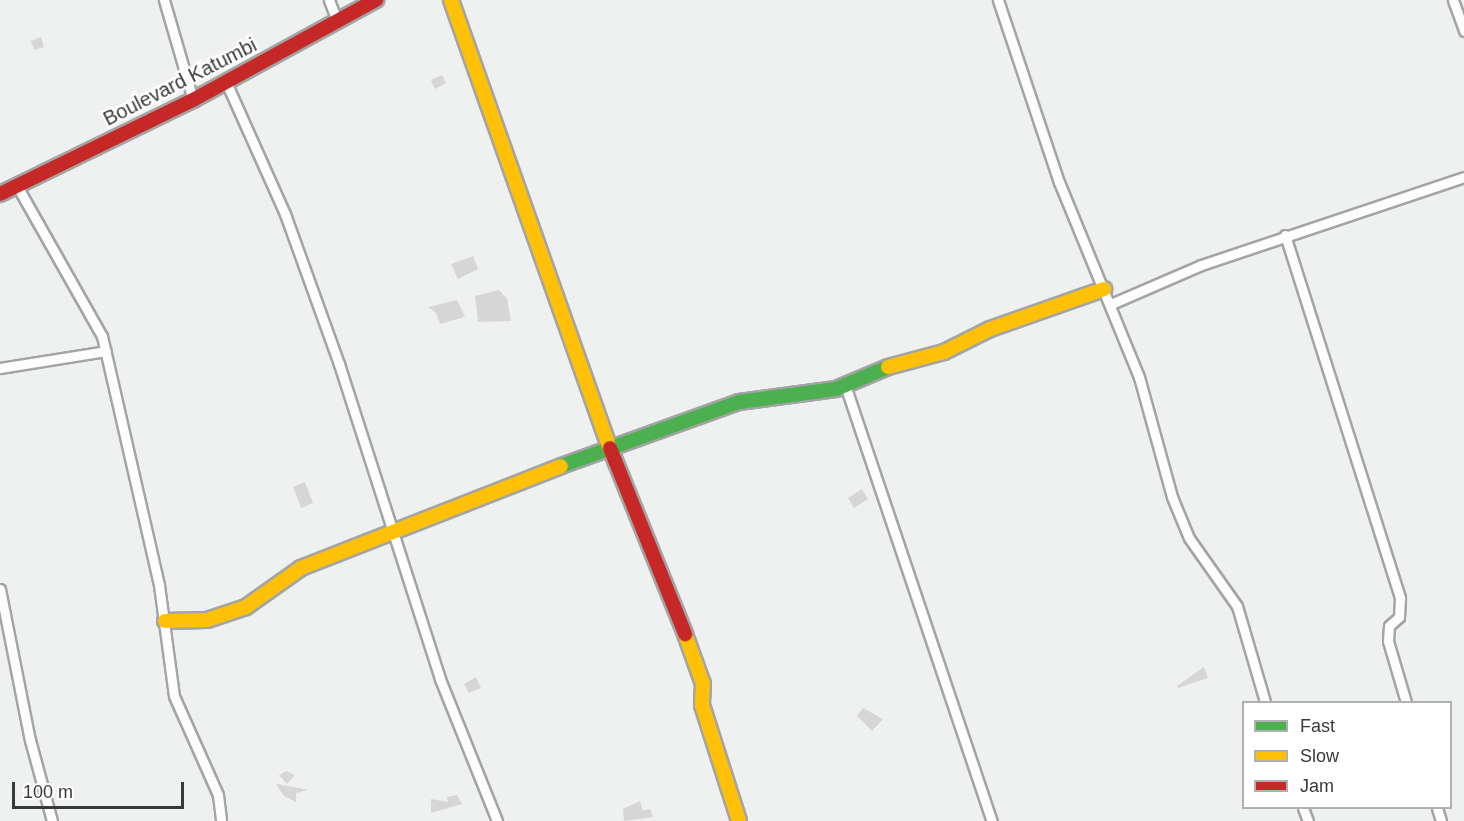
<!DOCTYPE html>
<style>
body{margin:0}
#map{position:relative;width:1464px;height:821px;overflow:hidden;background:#eff0f0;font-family:Helvetica,sans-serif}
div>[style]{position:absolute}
.building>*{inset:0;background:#d5d6d5}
.roads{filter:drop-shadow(2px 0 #a3a4a4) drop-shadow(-2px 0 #a3a4a4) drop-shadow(0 2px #a3a4a4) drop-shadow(0 -2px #a3a4a4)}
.street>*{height:9px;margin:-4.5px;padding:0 4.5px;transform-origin:4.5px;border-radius:4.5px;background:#fdfdfd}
.fast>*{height:14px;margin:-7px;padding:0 7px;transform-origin:7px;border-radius:7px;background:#4caf50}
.slow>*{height:14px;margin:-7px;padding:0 7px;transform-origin:7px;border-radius:7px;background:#ffc107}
.jam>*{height:14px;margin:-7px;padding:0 7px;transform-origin:7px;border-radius:7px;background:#c62828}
span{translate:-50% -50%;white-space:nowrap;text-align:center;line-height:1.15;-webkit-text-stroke:5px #fff;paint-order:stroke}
.street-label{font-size:20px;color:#383a39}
.legend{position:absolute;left:1242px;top:701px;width:210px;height:108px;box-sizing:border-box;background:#fff;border:2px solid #afb0b0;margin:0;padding:8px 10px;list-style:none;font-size:18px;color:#383a39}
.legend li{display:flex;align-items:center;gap:12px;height:30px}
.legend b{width:30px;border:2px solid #afb0b0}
.scale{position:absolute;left:12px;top:782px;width:172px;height:27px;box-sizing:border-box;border:3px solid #383a39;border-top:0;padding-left:8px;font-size:18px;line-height:21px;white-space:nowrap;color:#383a39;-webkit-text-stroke:4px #fff;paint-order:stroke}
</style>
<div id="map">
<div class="building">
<div style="clip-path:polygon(41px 37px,44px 47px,34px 50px,31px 41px)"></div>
<div style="clip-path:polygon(442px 75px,446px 83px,435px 89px,431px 80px)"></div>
<div style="clip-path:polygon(473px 256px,478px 269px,458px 279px,451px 264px)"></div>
<div style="clip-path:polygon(499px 290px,507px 299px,511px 321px,478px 322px,475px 296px)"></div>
<div style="clip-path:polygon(457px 300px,465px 317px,440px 324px,436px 313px,428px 307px)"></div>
<div style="clip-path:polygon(305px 482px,313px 503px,301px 508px,293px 487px)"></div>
<div style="clip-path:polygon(862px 489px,868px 499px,854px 508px,848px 498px)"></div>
<div style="clip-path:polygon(1204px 667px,1208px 678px,1178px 688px,1177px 686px)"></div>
<div style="clip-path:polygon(476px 677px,481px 688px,469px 693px,464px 684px)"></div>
<div style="clip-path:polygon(863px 708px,883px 719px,872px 731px,857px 716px)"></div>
<div style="clip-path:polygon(286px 771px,295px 775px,287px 784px,279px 775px)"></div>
<div style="clip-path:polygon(276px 784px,278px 784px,308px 790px,296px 793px,296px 802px,284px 796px)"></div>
<div style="clip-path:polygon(457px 795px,462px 804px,431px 813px,431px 799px,448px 802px,447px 797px)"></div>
<div style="clip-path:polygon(640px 801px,643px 811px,650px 809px,653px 817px,624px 821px,623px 809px)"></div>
</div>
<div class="roads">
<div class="street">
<div style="left:164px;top:0;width:104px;rotate:73.8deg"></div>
<div style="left:329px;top:0;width:22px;rotate:69deg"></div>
<div style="left:998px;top:0;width:192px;rotate:71.5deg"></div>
<div style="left:1059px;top:182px;width:211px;rotate:67.7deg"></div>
<div style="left:1139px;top:377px;width:124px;rotate:74.6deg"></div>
<div style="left:1172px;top:497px;width:44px;rotate:67.5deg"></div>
<div style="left:1189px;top:538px;width:83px;rotate:54.8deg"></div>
<div style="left:1237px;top:606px;width:100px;rotate:73.7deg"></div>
<div style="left:1453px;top:0;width:33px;rotate:70deg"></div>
<div style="left:226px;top:82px;width:145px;rotate:65.9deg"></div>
<div style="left:285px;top:214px;width:159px;rotate:70.2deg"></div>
<div style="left:339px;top:364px;width:331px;rotate:72.2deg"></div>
<div style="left:440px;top:679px;width:153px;rotate:68.1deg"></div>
<div style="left:17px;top:186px;width:172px;rotate:60.5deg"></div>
<div style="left:102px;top:336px;width:255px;rotate:77.1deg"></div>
<div style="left:159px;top:585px;width:112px;rotate:82.3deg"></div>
<div style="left:174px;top:696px;width:108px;rotate:66deg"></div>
<div style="left:218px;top:795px;width:26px;rotate:83deg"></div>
<div style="left:1285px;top:235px;width:381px;rotate:72.4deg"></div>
<div style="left:1400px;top:598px;width:19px;rotate:93deg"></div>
<div style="left:1399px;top:617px;width:13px;rotate:138deg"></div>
<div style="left:1389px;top:626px;width:15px;rotate:94deg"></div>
<div style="left:1388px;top:641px;width:64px;rotate:73.6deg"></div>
<div style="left:1111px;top:304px;width:98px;rotate:-23.4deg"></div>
<div style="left:1201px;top:265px;width:277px;rotate:-18.5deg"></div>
<div style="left:0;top:368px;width:107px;rotate:-9.1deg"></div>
<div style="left:845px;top:385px;width:460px;rotate:71.4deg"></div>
<div style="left:0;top:589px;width:154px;rotate:78.8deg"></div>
<div style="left:30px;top:740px;width:84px;rotate:74.8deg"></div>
<div style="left:1303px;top:808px;width:14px;rotate:69deg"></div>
<div style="left:1437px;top:808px;width:14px;rotate:73deg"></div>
</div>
<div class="fast">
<div style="left:561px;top:466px;width:189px;rotate:-19.8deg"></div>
<div style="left:739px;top:402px;width:98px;rotate:-7.6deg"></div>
<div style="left:836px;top:389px;width:56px;rotate:-22.9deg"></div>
</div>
<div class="slow">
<div style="left:451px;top:0;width:475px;rotate:70.5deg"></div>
<div style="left:888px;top:367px;width:58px;rotate:-15deg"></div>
<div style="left:944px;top:352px;width:51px;rotate:-26.6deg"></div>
<div style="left:990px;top:329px;width:121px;rotate:-19.3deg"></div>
<div style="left:165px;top:621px;width:42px;rotate:-1.4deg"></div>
<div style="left:207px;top:620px;width:41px;rotate:-18.4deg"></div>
<div style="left:246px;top:607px;width:67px;rotate:-35.3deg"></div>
<div style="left:301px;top:568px;width:279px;rotate:-21.4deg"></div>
<div style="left:685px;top:634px;width:53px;rotate:70.2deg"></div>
<div style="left:703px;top:684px;width:21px;rotate:93deg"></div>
<div style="left:702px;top:705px;width:122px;rotate:72.3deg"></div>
</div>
<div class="jam">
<div style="left:0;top:194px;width:215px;rotate:-26deg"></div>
<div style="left:193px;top:100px;width:209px;rotate:-28.7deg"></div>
<div style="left:610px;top:448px;width:201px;rotate:68deg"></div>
</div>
</div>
<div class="street-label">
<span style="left:180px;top:82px;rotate:-27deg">Boulevard Katumbi</span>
</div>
<ul class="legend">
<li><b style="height:8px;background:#4caf50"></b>Fast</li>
<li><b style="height:8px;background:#ffc107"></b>Slow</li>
<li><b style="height:8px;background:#c62828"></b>Jam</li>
</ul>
<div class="scale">100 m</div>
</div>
